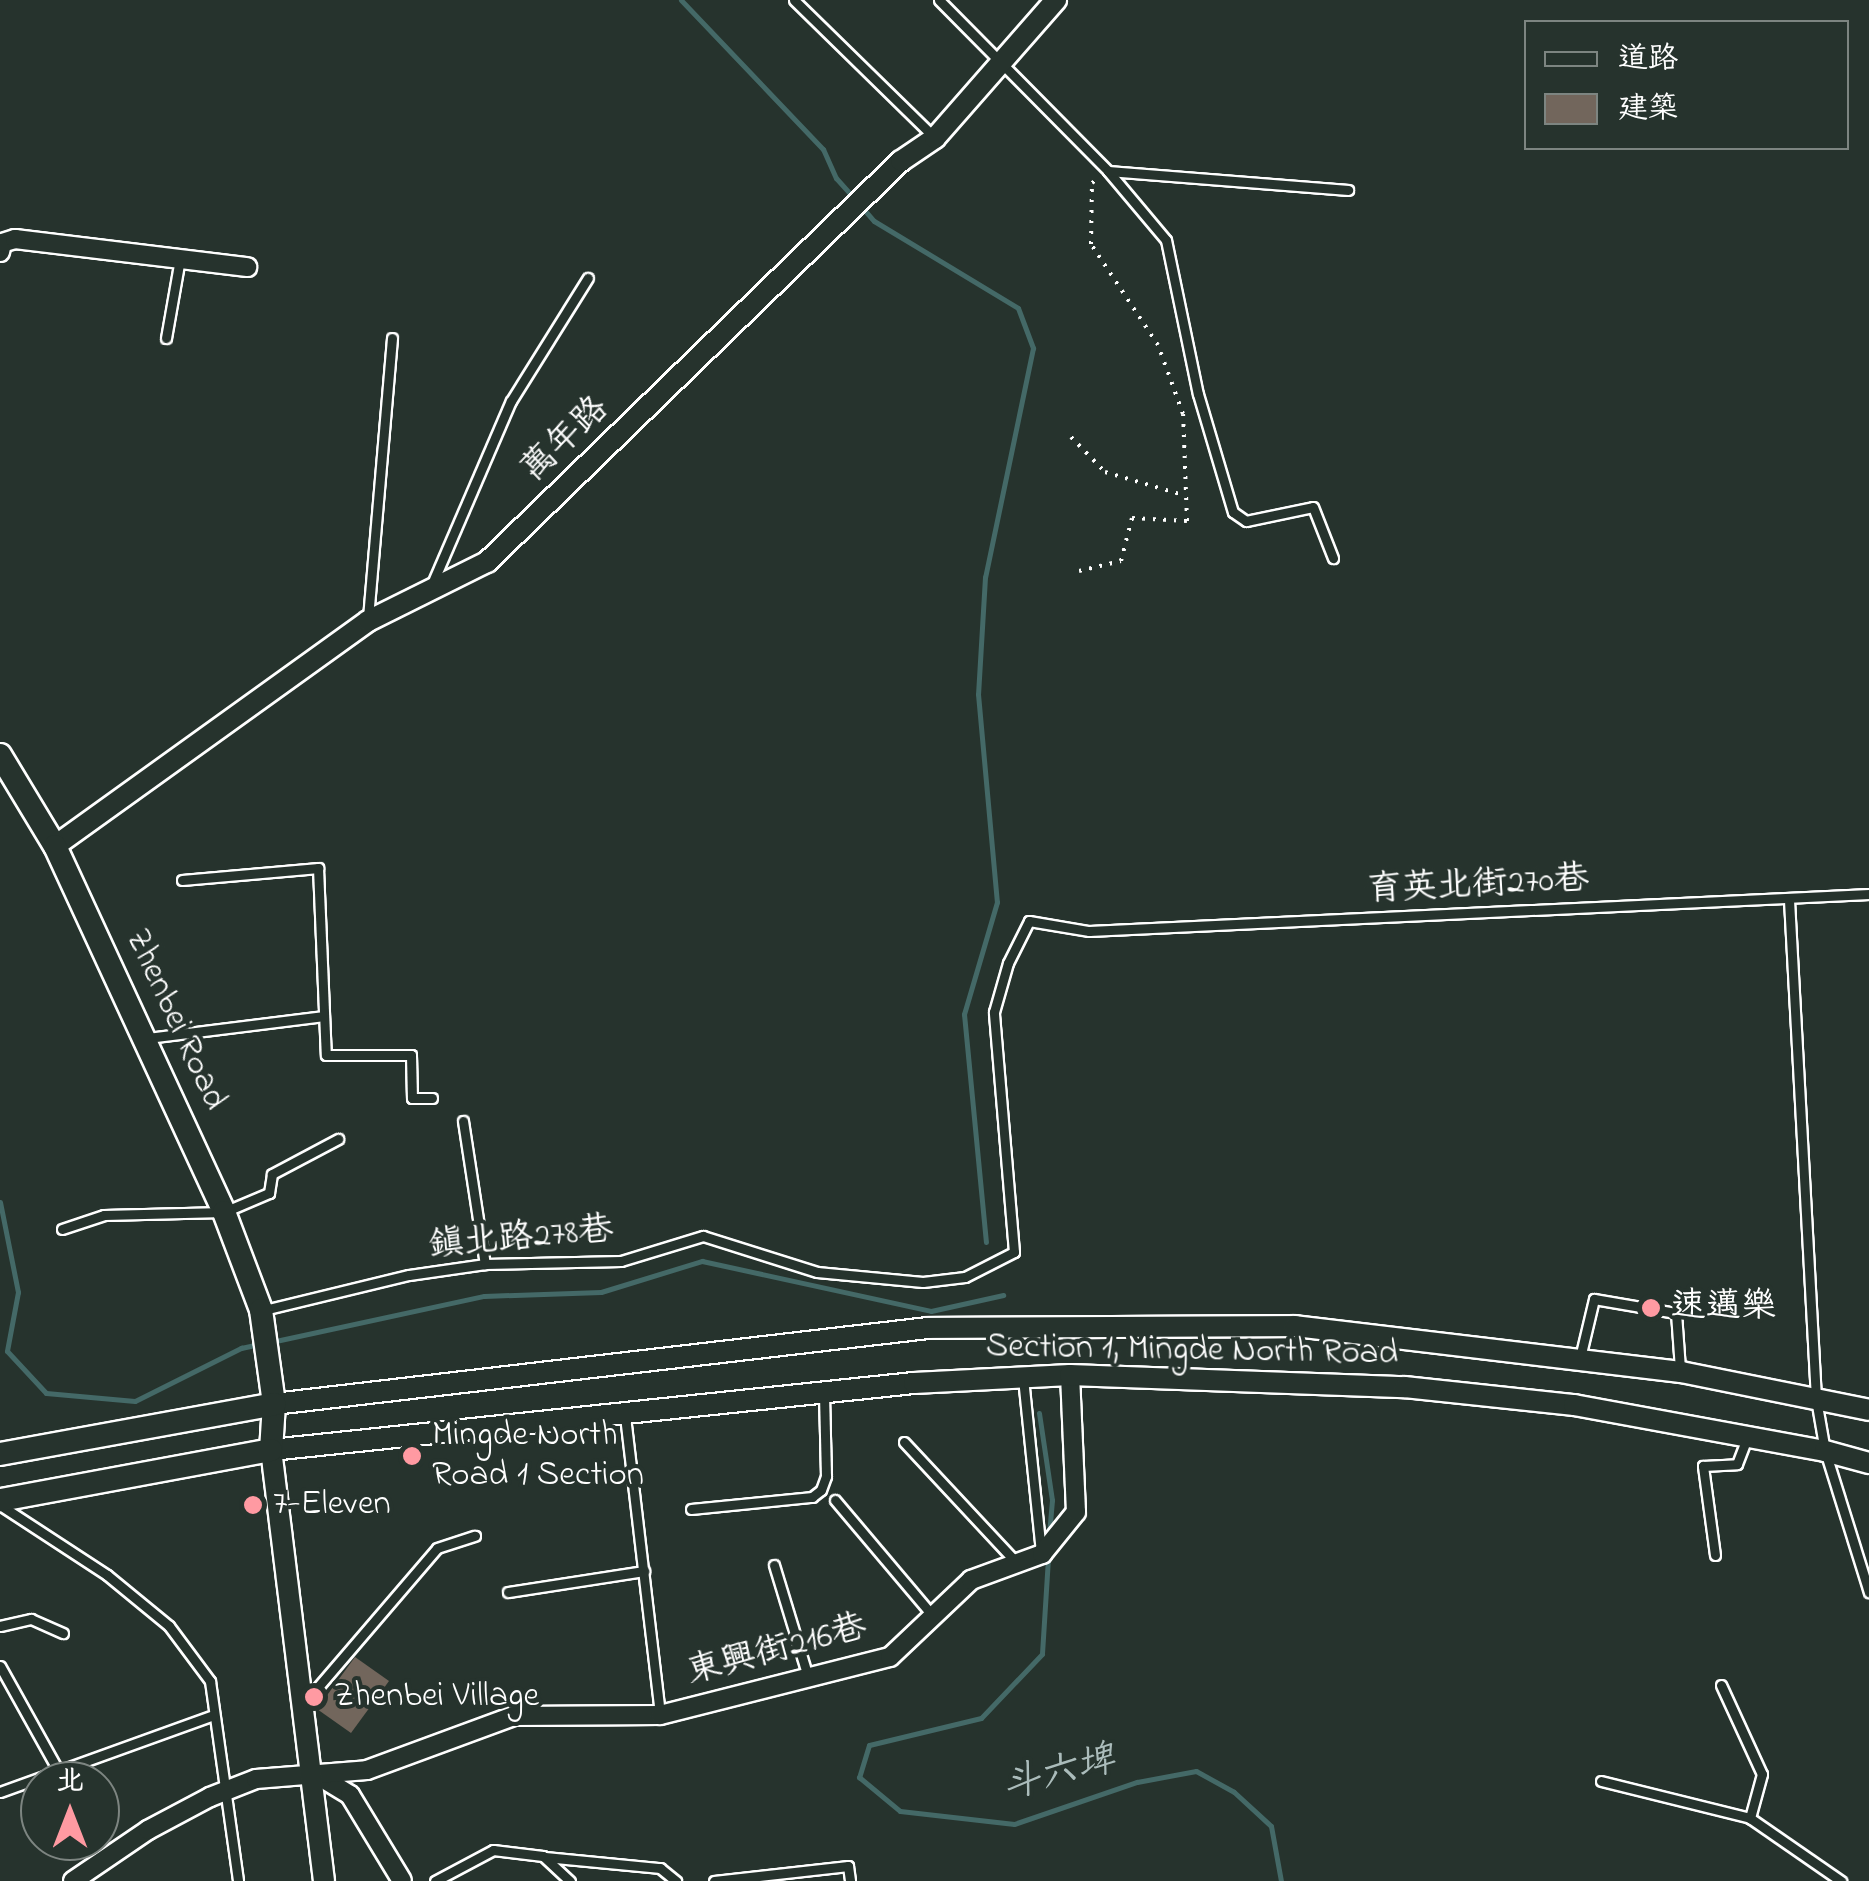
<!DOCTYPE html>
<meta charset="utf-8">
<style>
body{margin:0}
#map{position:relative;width:1869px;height:1881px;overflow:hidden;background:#26332d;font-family:"Indie Flower","LXGW WenKai TC",sans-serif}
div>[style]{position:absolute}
.stream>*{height:5px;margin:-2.5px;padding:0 2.5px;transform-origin:2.5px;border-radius:2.5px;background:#446967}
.building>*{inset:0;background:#72665c}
.path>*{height:4px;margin-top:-2px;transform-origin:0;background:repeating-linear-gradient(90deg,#fff 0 2.5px,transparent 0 10.5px)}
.roads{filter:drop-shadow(2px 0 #fff) drop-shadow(-2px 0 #fff) drop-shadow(0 2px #fff) drop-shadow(0 -2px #fff)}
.service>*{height:9px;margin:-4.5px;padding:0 4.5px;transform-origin:4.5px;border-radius:4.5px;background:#26332d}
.minor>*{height:18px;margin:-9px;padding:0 9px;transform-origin:9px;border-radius:9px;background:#26332d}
.tertiary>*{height:20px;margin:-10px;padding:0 10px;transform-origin:10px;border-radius:10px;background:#26332d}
.secondary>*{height:22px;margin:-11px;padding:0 11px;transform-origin:11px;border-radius:11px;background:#26332d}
.dots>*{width:28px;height:28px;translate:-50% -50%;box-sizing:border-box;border:5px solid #26332d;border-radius:50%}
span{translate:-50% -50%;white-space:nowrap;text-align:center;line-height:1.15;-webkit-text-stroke:8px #26332d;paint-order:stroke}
.street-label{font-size:35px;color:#fff}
.poi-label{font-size:35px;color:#fff}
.left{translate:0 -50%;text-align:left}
.water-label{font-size:38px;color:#abbcbb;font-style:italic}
.legend{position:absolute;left:1524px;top:20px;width:325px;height:130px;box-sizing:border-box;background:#26332d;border:2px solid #7d8581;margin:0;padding:12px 18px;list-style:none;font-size:30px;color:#fff}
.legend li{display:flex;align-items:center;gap:20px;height:50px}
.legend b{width:50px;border:2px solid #7d8581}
.north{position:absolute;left:20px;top:1761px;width:100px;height:100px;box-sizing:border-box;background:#26332d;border:2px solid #7d8581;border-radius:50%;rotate:0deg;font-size:28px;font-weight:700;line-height:40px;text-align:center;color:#fff}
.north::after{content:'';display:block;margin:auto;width:35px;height:45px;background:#ff9aa2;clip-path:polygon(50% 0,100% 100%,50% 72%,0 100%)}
</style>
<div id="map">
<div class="stream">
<div style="left:681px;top:0;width:206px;rotate:46.4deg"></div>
<div style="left:823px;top:149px;width:32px;rotate:66deg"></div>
<div style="left:836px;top:178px;width:25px;rotate:48deg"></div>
<div style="left:860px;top:205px;width:21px;rotate:49deg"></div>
<div style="left:874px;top:221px;width:168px;rotate:31.1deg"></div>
<div style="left:1018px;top:308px;width:43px;rotate:69.4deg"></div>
<div style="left:1033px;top:348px;width:234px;rotate:101.8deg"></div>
<div style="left:985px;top:577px;width:117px;rotate:93.4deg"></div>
<div style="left:978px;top:694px;width:209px;rotate:84.8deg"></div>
<div style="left:997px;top:902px;width:117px;rotate:106.4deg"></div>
<div style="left:964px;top:1014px;width:229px;rotate:84.5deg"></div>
<div style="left:0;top:1202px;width:92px;rotate:78.7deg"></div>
<div style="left:18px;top:1292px;width:60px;rotate:100.6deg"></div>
<div style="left:7px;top:1351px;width:57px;rotate:47.1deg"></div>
<div style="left:46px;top:1393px;width:89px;rotate:5.1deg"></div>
<div style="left:135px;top:1401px;width:119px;rotate:-26.6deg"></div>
<div style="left:241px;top:1348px;width:19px;rotate:-12deg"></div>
<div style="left:271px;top:1342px;width:218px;rotate:-12.2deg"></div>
<div style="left:484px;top:1296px;width:117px;rotate:-2deg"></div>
<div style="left:601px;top:1292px;width:106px;rotate:-17.1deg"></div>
<div style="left:702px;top:1261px;width:234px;rotate:12.3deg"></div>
<div style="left:931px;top:1311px;width:74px;rotate:-12.5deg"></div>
<div style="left:1039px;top:1413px;width:88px;rotate:81.5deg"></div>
<div style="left:1052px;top:1500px;width:37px;rotate:95deg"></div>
<div style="left:1048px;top:1558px;width:96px;rotate:93.6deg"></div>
<div style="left:1042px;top:1654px;width:88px;rotate:133.6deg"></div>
<div style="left:981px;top:1718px;width:115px;rotate:166.4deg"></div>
<div style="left:869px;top:1745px;width:34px;rotate:107deg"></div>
<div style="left:859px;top:1777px;width:53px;rotate:39.7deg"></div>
<div style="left:900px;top:1811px;width:115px;rotate:6.5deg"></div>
<div style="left:1014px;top:1824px;width:130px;rotate:-18.9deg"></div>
<div style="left:1137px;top:1782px;width:60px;rotate:-10.6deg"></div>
<div style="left:1196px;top:1771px;width:43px;rotate:28.9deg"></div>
<div style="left:1234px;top:1792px;width:50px;rotate:42.6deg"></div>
<div style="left:1271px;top:1826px;width:56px;rotate:79.7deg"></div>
</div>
<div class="building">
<div style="clip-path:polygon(355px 1657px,389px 1681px,351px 1733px,317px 1709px)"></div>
</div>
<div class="path">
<div style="left:1071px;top:437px;width:49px;rotate:45.8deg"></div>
<div style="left:1105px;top:472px;width:81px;rotate:16.4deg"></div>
<div style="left:1079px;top:571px;width:43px;rotate:-13.4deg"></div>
<div style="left:1121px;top:561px;width:44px;rotate:-75.7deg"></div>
<div style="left:1132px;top:518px;width:55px;rotate:3.1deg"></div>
<div style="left:1187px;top:521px;width:107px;rotate:-92.1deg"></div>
<div style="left:1183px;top:414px;width:73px;rotate:-109.9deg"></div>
<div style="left:1158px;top:345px;width:121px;rotate:-123.6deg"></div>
<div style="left:1091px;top:244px;width:61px;rotate:-89.1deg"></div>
<div style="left:1092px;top:183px;width:5px;rotate:-37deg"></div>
</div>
<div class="roads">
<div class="service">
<div style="left:794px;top:0;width:197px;rotate:44.4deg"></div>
<div style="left:939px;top:0;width:240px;rotate:45.3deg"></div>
<div style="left:1108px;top:171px;width:90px;rotate:50deg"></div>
<div style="left:1166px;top:240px;width:157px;rotate:78.3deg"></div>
<div style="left:1198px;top:394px;width:123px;rotate:73.5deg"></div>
<div style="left:1233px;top:512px;width:16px;rotate:35deg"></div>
<div style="left:1246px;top:521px;width:68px;rotate:-11.8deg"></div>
<div style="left:1313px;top:507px;width:55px;rotate:68.6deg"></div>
<div style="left:1108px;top:171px;width:241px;rotate:4.5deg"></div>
<div style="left:166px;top:338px;width:80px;rotate:-80deg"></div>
<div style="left:432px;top:584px;width:199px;rotate:-66.7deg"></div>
<div style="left:511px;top:401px;width:145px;rotate:-58deg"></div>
<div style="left:368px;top:618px;width:281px;rotate:-85.1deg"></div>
<div style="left:182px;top:880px;width:137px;rotate:-5deg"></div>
<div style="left:318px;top:868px;width:187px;rotate:87.6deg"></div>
<div style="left:326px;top:1055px;width:85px"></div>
<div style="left:411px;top:1055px;width:43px;rotate:88.7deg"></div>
<div style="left:412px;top:1098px;width:20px"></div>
<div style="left:1789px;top:900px;width:500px;rotate:86.9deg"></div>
<div style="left:1816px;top:1399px;width:53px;rotate:80.2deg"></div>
<div style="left:1825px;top:1451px;width:148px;rotate:72.7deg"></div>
<div style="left:148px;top:1038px;width:177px;rotate:-7.1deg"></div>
<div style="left:463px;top:1121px;width:145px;rotate:81.3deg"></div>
<div style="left:62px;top:1229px;width:44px;rotate:-18.4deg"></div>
<div style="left:104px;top:1215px;width:120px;rotate:-1.4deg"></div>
<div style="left:224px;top:1212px;width:49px;rotate:-22.9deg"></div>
<div style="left:269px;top:1193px;width:19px;rotate:-81deg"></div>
<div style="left:272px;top:1174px;width:75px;rotate:-27.9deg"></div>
<div style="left:264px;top:1310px;width:149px;rotate:-13.6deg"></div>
<div style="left:409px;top:1275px;width:77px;rotate:-8.2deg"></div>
<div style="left:485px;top:1264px;width:136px;rotate:-1.3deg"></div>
<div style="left:621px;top:1261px;width:86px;rotate:-17deg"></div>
<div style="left:703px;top:1236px;width:120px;rotate:17.5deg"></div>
<div style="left:817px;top:1272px;width:106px;rotate:5.4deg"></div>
<div style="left:923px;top:1282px;width:42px;rotate:-6.8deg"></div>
<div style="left:965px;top:1277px;width:55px;rotate:-27deg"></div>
<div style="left:1014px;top:1252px;width:241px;rotate:-94.8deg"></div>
<div style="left:994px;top:1012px;width:51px;rotate:-74.1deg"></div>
<div style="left:1008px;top:963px;width:47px;rotate:-63.4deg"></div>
<div style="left:1029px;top:921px;width:61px;rotate:9.5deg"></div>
<div style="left:1089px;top:931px;width:781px;rotate:-2.72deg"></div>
<div style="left:1579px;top:1362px;width:65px;rotate:-76.6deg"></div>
<div style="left:1594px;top:1299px;width:83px;rotate:9.7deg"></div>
<div style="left:1676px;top:1313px;width:56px;rotate:85.9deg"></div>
<div style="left:1023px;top:1378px;width:174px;rotate:84.1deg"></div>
<div style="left:625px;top:1416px;width:301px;rotate:83.3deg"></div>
<div style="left:904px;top:1442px;width:166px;rotate:47deg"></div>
<div style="left:835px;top:1500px;width:152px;rotate:49.8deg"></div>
<div style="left:0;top:1505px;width:128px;rotate:33.2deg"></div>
<div style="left:107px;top:1575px;width:80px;rotate:39.4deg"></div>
<div style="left:169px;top:1626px;width:69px;rotate:53.3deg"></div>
<div style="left:210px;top:1681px;width:202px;rotate:82deg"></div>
<div style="left:691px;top:1509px;width:122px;rotate:-5.7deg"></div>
<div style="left:812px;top:1497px;width:11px;rotate:-38deg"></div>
<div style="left:821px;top:1490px;width:15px;rotate:-70deg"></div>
<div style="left:826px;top:1476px;width:84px;rotate:-91.4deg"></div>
<div style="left:1715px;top:1555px;width:90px;rotate:-97.7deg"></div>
<div style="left:1703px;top:1466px;width:34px;rotate:-3deg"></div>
<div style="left:1737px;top:1464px;width:28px;rotate:-69deg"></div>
<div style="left:774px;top:1565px;width:117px;rotate:73.1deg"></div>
<div style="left:508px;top:1592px;width:138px;rotate:-8.8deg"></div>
<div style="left:0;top:1626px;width:32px;rotate:-13deg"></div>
<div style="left:31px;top:1619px;width:35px;rotate:24deg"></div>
<div style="left:0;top:1666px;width:121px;rotate:60.9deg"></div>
<div style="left:1721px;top:1685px;width:98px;rotate:65.3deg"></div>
<div style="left:1762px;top:1774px;width:46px;rotate:105.3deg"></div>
<div style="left:306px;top:1701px;width:201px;rotate:-49.4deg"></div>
<div style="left:437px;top:1548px;width:40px;rotate:-18deg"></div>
<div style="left:1601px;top:1781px;width:154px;rotate:13.9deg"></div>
<div style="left:1750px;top:1818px;width:111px;rotate:34.7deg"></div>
<div style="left:0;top:1792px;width:227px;rotate:-19.8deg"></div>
<div style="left:545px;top:1857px;width:116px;rotate:5.5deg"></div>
<div style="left:660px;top:1868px;width:21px;rotate:39deg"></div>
<div style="left:435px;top:1881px;width:66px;rotate:-28.1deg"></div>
<div style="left:493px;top:1850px;width:50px;rotate:6.8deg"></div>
<div style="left:543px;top:1856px;width:37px;rotate:43deg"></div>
<div style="left:714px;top:1881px;width:135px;rotate:-6.4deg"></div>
<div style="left:848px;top:1866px;width:15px;rotate:82deg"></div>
</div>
<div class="minor">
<div style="left:0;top:252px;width:9px;rotate:-77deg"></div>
<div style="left:2px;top:243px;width:14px;rotate:-17deg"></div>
<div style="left:15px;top:239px;width:234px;rotate:6.9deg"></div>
<div style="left:314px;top:1773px;width:42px;rotate:31.4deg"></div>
<div style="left:350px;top:1795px;width:100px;rotate:58.8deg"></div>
<div style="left:73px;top:1881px;width:91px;rotate:-34.2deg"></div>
<div style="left:148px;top:1830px;width:70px;rotate:-28deg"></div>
<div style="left:210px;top:1797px;width:49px;rotate:-21.4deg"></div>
<div style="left:256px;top:1779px;width:111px;rotate:-4.6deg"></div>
<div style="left:367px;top:1770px;width:157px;rotate:-20.2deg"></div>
<div style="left:514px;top:1716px;width:146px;rotate:-0.4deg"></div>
<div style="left:660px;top:1715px;width:237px;rotate:-14.2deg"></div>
<div style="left:890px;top:1657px;width:112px;rotate:-43.5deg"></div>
<div style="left:971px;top:1580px;width:76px;rotate:-20.1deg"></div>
<div style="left:1042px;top:1554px;width:54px;rotate:-51deg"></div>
<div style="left:1076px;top:1512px;width:137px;rotate:-92.5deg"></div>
</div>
<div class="tertiary">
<div style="left:55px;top:846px;width:385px;rotate:-35.7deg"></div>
<div style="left:368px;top:621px;width:133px;rotate:-26.4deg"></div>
<div style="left:487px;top:562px;width:576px;rotate:-44.09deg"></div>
<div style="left:901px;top:161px;width:41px;rotate:-34.1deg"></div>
<div style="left:935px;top:138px;width:184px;rotate:-48.8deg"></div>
<div style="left:274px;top:1404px;width:658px;rotate:-6.63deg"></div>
<div style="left:928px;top:1328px;width:367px;rotate:-0.3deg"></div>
<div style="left:1295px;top:1326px;width:389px;rotate:6.8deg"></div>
<div style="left:1681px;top:1372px;width:192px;rotate:11.4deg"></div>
<div style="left:324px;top:1881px;width:434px;rotate:-97deg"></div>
<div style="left:271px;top:1450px;width:646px;rotate:-5.95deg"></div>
<div style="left:914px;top:1383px;width:156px;rotate:-2.9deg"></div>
<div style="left:1070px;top:1375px;width:335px;rotate:2.1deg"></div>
<div style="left:1405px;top:1387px;width:170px;rotate:6.1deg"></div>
<div style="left:1574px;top:1405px;width:255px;rotate:10.4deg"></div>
<div style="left:1825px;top:1451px;width:46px;rotate:15.3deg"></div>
</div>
<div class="secondary">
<div style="left:0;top:755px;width:106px;rotate:58.9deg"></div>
<div style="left:55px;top:846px;width:403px;rotate:65.2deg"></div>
<div style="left:224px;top:1212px;width:105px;rotate:69.3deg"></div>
<div style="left:261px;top:1310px;width:95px;rotate:82.1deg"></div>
<div style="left:274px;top:1404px;width:46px;rotate:93.7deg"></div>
<div style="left:271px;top:1450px;width:276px;rotate:169.5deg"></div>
<div style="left:0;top:1454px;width:279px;rotate:-10.3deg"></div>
</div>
</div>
<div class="dots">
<div style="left:1651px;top:1308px;background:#ff9aa2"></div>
<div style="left:412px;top:1456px;background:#ff9aa2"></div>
<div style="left:253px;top:1505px;background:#ff9aa2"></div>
<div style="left:314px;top:1697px;background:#ff9aa2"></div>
</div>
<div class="street-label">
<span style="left:566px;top:440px;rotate:-44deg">萬年路</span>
<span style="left:1478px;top:886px;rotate:-3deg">育英北街270巷</span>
<span style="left:175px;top:1020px;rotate:65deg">Zhenbei Road</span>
<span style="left:521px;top:1239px;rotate:-5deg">鎮北路278巷</span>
<span style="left:1192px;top:1351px;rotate:1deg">Section 1, Mingde North Road</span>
<span style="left:777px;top:1651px;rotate:-15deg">東興街216巷</span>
</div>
<div class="poi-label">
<span class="left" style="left:1671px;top:1308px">速邁樂</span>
<span class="left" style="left:432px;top:1456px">Mingde North<br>Road 1 Section</span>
<span class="left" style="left:273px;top:1505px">7-Eleven</span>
<span class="left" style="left:334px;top:1697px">Zhenbei Village</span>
</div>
<div class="water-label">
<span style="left:1059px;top:1775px;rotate:-15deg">斗六埤</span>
</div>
<ul class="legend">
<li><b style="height:12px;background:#26332d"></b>道路</li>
<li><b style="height:28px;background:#72665c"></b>建築</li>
</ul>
<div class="north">北</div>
</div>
